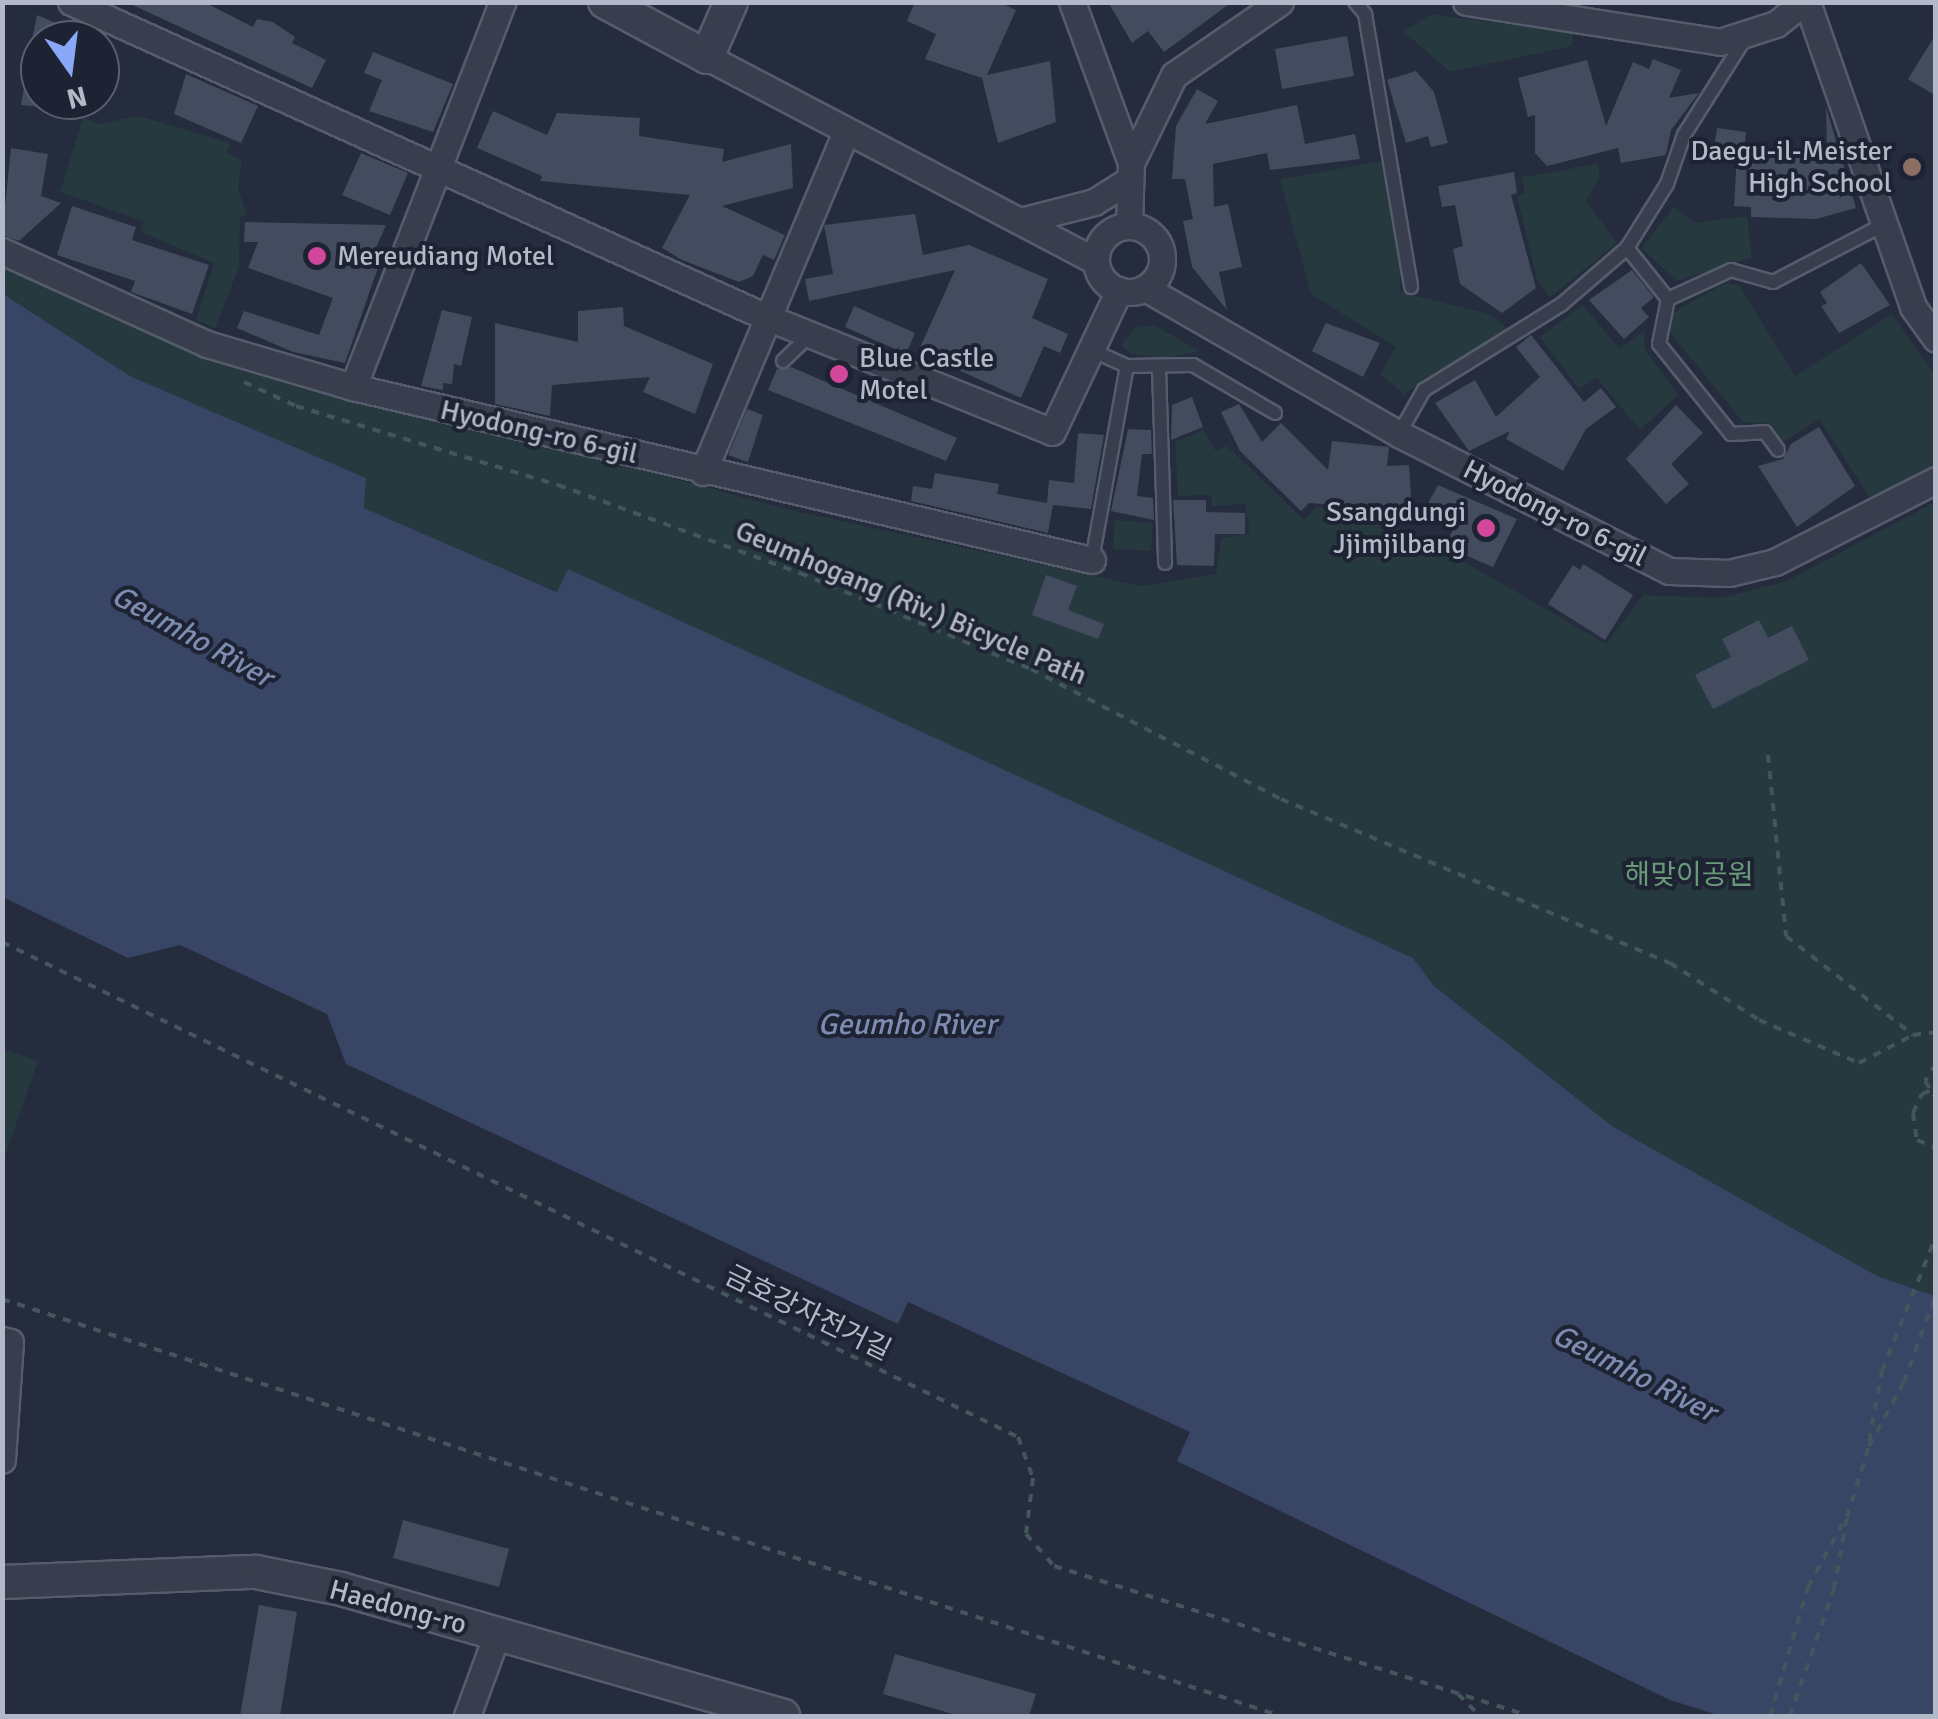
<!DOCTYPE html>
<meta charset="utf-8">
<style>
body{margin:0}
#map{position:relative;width:1938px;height:1719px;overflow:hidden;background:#242c3d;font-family:Signika,"Noto Sans KR",sans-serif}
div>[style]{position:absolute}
.green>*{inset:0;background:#26393e}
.water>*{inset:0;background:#384564}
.building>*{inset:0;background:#434b5f}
.path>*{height:4px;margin-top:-2px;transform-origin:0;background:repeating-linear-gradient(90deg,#44565b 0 8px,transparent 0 16px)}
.roads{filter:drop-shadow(2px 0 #565c6b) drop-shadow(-2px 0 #565c6b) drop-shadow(0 2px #565c6b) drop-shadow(0 -2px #565c6b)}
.service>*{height:12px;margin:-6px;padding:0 6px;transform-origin:6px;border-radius:6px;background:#383e4d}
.minor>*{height:25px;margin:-12.5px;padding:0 12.5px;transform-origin:12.5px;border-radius:12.5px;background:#383e4d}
.minor>.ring{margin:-12.5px;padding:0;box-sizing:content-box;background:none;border:25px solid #383e4d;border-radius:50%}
.tertiary>*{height:32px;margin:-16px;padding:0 16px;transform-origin:16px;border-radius:16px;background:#383e4d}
.path-bridge>*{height:4px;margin-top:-2px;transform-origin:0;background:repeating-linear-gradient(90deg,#44565b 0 8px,transparent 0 16px)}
.dots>*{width:28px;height:28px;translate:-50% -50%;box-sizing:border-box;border:5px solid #1d2332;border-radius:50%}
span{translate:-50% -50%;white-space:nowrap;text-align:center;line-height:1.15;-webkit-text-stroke:8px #1d2332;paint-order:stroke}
.poi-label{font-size:28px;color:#b3b9c8}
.right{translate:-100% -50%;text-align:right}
.left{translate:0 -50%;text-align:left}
.street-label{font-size:28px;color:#b3b9c8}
.park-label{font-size:28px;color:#6a997a}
.water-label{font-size:30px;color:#7c8cb0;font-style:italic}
.frame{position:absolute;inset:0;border:5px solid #b3b9c8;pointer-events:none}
.north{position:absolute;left:20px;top:20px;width:100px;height:100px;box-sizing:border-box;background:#1d2332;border:2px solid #595f6e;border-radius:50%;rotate:166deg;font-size:28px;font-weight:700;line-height:40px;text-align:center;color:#b3b9c8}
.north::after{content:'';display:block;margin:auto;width:35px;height:45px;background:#89a8f7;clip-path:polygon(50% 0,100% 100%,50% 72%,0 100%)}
</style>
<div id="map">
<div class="green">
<div style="clip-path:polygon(1432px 14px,1573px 33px,1572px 46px,1450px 72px,1403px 31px)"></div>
<div style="clip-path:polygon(139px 116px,230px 143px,227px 153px,242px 160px,238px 189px,247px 215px,240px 217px,239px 267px,215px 328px,196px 320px,214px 263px,141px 232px,143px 221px,60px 192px,83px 118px,99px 124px)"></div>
<div style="clip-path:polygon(1382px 161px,1400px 235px,1400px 292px,1489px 314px,1511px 331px,1404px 394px,1380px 374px,1396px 347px,1311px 294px,1280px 179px)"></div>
<div style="clip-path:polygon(1598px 164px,1600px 177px,1586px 201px,1617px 243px,1550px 297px,1537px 280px,1517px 196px,1525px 194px,1522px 177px)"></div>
<div style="clip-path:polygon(1674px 206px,1695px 223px,1747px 216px,1752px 258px,1676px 281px,1642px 248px)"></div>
<div style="clip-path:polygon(2px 260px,445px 417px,786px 509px,1141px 586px,1216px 574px,1221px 538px,1250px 534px,1245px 504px,1212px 506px,1211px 495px,1178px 496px,1175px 442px,1203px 430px,1216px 451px,1227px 446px,1304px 520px,1317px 506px,1413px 532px,1606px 644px,1643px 595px,1722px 598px,1787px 581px,1935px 502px,1935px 1296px,1877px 1276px,1612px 1126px,1434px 986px,1413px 958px,569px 570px,558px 592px,364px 508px,366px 478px,130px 376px,3px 293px)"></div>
<div style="clip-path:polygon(1725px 283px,1739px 285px,1795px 376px,1892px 314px,1935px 375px,1935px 464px,1872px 501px,1819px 419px,1783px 442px,1771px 424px,1743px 422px,1669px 331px,1674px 312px)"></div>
<div style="clip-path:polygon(1583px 305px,1619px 349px,1645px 330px,1644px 348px,1678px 395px,1640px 430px,1596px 377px,1579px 389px,1540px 337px)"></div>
<div style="clip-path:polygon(1154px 325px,1200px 351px,1166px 358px,1131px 354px,1121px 345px,1135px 328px)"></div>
<div style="clip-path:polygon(1115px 520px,1153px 523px,1151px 551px,1113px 549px)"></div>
<div style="clip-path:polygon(3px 1049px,38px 1061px,5px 1156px,2px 1155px)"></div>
</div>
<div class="water">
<div style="clip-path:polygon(2px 293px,130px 376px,366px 478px,364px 508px,557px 592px,568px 569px,1413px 958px,1434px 986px,1612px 1126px,1877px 1276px,1935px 1296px,1935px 1716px,1721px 1716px,1670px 1700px,1177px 1461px,1190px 1432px,908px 1302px,898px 1324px,346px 1064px,327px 1014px,180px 945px,128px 958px,3px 897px)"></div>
</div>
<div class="building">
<div style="clip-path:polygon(126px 2px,204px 2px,253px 27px,257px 19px,273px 22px,295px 37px,292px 43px,326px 60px,312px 88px)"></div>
<div style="clip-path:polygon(915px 2px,999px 2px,1016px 10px,987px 75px,1050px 61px,1056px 122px,998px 143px,982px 78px,925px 59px,936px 34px,907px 21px)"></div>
<div style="clip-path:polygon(1108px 2px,1232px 2px,1164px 52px,1148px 31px,1132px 43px)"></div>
<div style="clip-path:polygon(37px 15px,96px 40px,32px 40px)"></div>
<div style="clip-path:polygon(1936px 34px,1936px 96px,1908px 79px)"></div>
<div style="clip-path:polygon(1347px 36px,1354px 76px,1282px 89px,1275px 49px)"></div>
<div style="clip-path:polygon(373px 52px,453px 84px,433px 132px,369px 111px,382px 80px,364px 73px)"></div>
<div style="clip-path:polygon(30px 53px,40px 53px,40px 107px,21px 105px)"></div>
<div style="clip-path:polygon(1653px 59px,1681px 70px,1669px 98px,1699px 93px,1671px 130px,1666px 155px,1621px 163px,1618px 148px,1547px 166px,1535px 153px,1535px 115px,1528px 117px,1518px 78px,1587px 60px,1606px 126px,1633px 62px,1649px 69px)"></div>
<div style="clip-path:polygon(1416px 71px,1434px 92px,1448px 143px,1431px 147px,1428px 136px,1406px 143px,1387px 80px)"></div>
<div style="clip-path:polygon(186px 74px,258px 106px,241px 143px,174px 114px)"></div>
<div style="clip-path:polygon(1197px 89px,1218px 101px,1205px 124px,1297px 105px,1305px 144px,1355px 134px,1360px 159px,1270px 170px,1267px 153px,1213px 164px,1214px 207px,1228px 204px,1242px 267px,1219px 272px,1227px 310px,1192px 267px,1183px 221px,1193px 219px,1185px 179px,1172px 179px,1176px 126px)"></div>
<div style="clip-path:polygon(1826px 107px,1856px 208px,1816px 219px,1751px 217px,1751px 207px,1734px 206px,1737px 152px,1714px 149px,1717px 128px,1746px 132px,1744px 151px,1827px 155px)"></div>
<div style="clip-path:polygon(493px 111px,547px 135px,557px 113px,640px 118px,639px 136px,724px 149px,722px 162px,791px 144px,793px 188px,722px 206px,785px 235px,774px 260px,763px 255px,753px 276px,739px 282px,682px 260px,662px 248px,690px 195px,540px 181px,542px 176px,477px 148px)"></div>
<div style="clip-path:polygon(11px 148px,48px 154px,41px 196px,61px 203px,19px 241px,2px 235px)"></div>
<div style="clip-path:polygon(361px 153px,408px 173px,390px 215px,342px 195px)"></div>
<div style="clip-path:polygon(1514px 172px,1517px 193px,1511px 195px,1536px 288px,1502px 313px,1460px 284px,1453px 249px,1463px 246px,1455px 205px,1442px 207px,1438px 186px)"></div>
<div style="clip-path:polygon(72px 206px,136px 227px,132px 240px,209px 265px,192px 314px,131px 292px,135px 281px,57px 255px)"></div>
<div style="clip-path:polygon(915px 214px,923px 255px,969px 245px,1048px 279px,1032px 318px,1068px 334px,1060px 353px,1044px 346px,1021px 398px,918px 352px,955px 270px,809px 301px,805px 279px,833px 274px,824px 225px)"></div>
<div style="clip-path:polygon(245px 222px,386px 225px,375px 250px,383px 253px,345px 363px,293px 352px,237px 328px,244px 311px,319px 335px,333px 298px,248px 268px,258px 242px,244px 242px)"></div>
<div style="clip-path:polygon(1861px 263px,1890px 305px,1839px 333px,1821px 306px,1827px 303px,1820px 292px)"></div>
<div style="clip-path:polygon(1632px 270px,1654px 297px,1641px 308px,1649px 317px,1624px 339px,1589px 300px)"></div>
<div style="clip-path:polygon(854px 306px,915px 333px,906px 354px,845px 327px)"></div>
<div style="clip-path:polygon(623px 307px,624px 326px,713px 364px,695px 414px,643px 392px,650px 377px,552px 385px,550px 416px,495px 404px,495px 323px,578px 342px,578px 311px)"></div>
<div style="clip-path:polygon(442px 310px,472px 317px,461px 366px,454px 364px,452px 384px,443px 383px,443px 390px,421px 386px)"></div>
<div style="clip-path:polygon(1326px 323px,1380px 343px,1363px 377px,1312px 351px)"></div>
<div style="clip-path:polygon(1531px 335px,1584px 402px,1601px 388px,1616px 407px,1586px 429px,1563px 471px,1506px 439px,1510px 431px,1469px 451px,1435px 403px,1475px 380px,1496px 417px,1540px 377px,1516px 347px)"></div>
<div style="clip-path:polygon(791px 367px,957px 438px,946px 461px,768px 390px,777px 369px)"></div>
<div style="clip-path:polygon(1192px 397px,1203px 427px,1171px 440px,1172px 405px)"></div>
<div style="clip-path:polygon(1239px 404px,1262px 442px,1281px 423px,1328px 470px,1332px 441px,1389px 447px,1387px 466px,1409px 465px,1412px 511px,1309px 503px,1301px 511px,1240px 451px,1221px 412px)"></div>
<div style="clip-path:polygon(1676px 405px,1703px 433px,1671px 464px,1689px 484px,1666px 504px,1626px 459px)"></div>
<div style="clip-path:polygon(747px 409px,763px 415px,748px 462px,728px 455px)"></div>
<div style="clip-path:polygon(1819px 427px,1855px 486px,1797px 527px,1758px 466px,1783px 459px,1791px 444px)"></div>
<div style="clip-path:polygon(1128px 429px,1151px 430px,1152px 454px,1142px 454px,1137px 496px,1153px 498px,1154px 520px,1111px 511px)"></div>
<div style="clip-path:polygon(1078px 433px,1104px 435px,1091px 509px,1053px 505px,1048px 533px,911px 501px,913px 486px,932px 489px,935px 473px,999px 484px,997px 494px,1047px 503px,1049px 480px,1074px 483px)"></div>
<div style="clip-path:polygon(1438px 485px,1517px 519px,1493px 567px,1444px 546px,1456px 525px,1425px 509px)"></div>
<div style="clip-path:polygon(1173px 500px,1206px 500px,1206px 512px,1245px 513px,1245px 534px,1215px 534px,1214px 566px,1177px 565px)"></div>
<div style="clip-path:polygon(1583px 564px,1633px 595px,1605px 640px,1548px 604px,1573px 565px,1580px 570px)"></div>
<div style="clip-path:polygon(1046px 575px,1077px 586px,1068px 610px,1104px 624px,1098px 639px,1032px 615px)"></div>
<div style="clip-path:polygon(1759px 620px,1768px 638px,1792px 626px,1809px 660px,1713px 709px,1695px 675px,1731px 657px,1722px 639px)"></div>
<div style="clip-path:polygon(403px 1520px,509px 1549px,499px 1587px,393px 1558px)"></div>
<div style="clip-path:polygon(259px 1605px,297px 1612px,280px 1716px,240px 1716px)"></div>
<div style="clip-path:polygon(895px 1654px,1036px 1694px,1029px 1716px,960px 1716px,883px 1694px)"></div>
</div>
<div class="path">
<div style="left:244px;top:382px;width:57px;rotate:24.8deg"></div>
<div style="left:296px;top:406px;width:274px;rotate:16.8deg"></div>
<div style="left:558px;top:485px;width:258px;rotate:20deg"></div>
<div style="left:800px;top:573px;width:250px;rotate:22.6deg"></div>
<div style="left:1031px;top:669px;width:282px;rotate:27.5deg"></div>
<div style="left:1281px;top:799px;width:422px;rotate:22.9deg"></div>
<div style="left:1670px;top:963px;width:106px;rotate:32.6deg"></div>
<div style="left:1759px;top:1020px;width:109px;rotate:23.3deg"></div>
<div style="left:1859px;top:1063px;width:61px;rotate:-27.4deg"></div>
<div style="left:1913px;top:1035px;width:23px;rotate:-7deg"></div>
<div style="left:1768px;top:755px;width:182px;rotate:84.3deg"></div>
<div style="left:1786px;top:936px;width:161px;rotate:37.9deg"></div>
<div style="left:2px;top:942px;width:1130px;rotate:25.98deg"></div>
<div style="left:1018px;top:1437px;width:44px;rotate:69.9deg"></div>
<div style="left:1033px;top:1478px;width:56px;rotate:97.1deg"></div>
<div style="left:1026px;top:1534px;width:43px;rotate:48.8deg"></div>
<div style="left:1054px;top:1566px;width:499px;rotate:17.5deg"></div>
<div style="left:1936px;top:1064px;width:20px;rotate:123deg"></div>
<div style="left:1925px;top:1081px;width:20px;rotate:57deg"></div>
<div style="left:1913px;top:1113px;width:27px;rotate:82deg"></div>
<div style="left:1917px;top:1140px;width:21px;rotate:23deg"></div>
<div style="left:2px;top:1299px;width:1345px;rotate:18.06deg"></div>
<div style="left:1869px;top:1441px;width:71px;rotate:-79.5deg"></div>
<div style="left:1882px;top:1371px;width:145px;rotate:-68.2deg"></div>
<div style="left:1458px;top:1694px;width:31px;rotate:45deg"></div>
<div style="left:1770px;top:1716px;width:134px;rotate:-73.6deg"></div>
<div style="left:1808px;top:1587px;width:75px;rotate:-61.4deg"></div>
<div style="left:1790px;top:1716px;width:134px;rotate:-70.9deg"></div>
<div style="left:1834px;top:1589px;width:73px;rotate:-79.8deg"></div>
<div style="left:1847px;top:1517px;width:74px;rotate:-72.8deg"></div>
<div style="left:1869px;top:1446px;width:73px;rotate:-61.3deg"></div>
<div style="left:1904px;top:1382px;width:94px;rotate:-70deg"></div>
</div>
<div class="roads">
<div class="service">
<div style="left:1355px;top:2px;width:16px;rotate:50deg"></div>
<div style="left:1365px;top:14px;width:277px;rotate:80.4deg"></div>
<div style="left:1627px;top:248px;width:65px;rotate:51.2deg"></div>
<div style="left:1668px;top:299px;width:69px;rotate:-24.7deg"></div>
<div style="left:1731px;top:270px;width:44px;rotate:15.9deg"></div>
<div style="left:1773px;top:282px;width:124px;rotate:-27.4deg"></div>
<div style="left:1668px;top:299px;width:46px;rotate:101.3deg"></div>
<div style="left:1659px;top:344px;width:115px;rotate:51.3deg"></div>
<div style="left:1731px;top:434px;width:34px;rotate:-3deg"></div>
<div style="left:1765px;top:432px;width:22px;rotate:54deg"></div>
<div style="left:1089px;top:349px;width:42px;rotate:24.1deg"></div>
<div style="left:1127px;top:366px;width:66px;rotate:-0.9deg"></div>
<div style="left:1193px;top:365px;width:95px;rotate:30.3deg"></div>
<div style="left:783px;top:361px;width:37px;rotate:-44deg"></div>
<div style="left:1159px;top:368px;width:195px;rotate:88.2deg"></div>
<div style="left:1399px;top:434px;width:51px;rotate:-60.4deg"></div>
<div style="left:1424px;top:390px;width:163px;rotate:-31.9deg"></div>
<div style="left:1562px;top:304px;width:86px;rotate:-40.7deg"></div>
<div style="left:1627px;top:248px;width:75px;rotate:-58deg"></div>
<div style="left:1667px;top:184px;width:52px;rotate:-70.9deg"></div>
<div style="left:1684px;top:135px;width:116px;rotate:-57.7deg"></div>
<div style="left:1092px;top:560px;width:197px;rotate:-79.8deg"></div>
</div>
<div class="minor">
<div style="left:71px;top:2px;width:761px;rotate:24.38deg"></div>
<div style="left:764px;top:316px;width:310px;rotate:21.9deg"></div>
<div style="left:1052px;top:432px;width:157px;rotate:-64.7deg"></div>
<div style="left:1072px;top:2px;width:171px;rotate:69.9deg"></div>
<div style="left:1466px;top:2px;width:257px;rotate:8.9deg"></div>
<div style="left:1720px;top:42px;width:59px;rotate:-17.8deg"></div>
<div style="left:1776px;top:24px;width:36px;rotate:-38deg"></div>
<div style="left:1807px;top:2px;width:323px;rotate:70.8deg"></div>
<div style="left:1913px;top:307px;width:39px;rotate:54deg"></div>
<div style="left:707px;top:57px;width:438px;rotate:27.7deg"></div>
<div style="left:1024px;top:220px;width:72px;rotate:-14.4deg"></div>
<div style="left:1094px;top:202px;width:40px;rotate:-32deg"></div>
<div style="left:1129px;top:225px;width:62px;rotate:-88.2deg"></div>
<div style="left:1131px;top:163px;width:98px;rotate:-64deg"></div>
<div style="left:1174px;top:75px;width:129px;rotate:-34.6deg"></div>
<div class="ring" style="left:1096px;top:226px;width:41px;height:41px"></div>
<div style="left:2px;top:251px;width:225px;rotate:24.4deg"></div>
<div style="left:207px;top:344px;width:152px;rotate:16.4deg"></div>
<div style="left:353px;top:387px;width:759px;rotate:13.18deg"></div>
<div style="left:1145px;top:288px;width:293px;rotate:29.9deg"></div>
<div style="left:1399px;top:434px;width:303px;rotate:26.9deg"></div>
<div style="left:1669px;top:571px;width:60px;rotate:1.9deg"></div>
<div style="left:1729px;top:573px;width:47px;rotate:-13.4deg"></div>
<div style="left:1775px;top:562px;width:181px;rotate:-27deg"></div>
<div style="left:353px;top:387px;width:413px;rotate:-68.8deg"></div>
<div style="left:703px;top:472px;width:370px;rotate:-67.2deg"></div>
<div style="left:2px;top:1340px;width:8px;rotate:14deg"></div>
<div style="left:10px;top:1342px;width:118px;rotate:93.9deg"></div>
<div style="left:467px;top:1716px;width:87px;rotate:-69.9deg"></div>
</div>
<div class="tertiary">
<div style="left:605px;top:2px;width:116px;rotate:28.3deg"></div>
<div style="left:707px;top:57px;width:60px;rotate:-66.4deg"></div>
<div style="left:2px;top:1582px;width:254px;rotate:-2.3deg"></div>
<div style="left:256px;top:1572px;width:87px;rotate:11.3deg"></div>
<div style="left:341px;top:1589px;width:460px;rotate:16deg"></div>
</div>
</div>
<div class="path-bridge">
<div style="left:1913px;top:1113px;width:21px;rotate:-65deg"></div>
<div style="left:1922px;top:1094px;width:15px;rotate:-23deg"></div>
</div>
<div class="dots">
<div style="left:1912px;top:167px;background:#8d6e63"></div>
<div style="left:317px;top:256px;background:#d1479c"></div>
<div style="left:839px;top:374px;background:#d1479c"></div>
<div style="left:1486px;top:528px;background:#d1479c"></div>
</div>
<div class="poi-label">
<span class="right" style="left:1892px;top:167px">Daegu-il-Meister<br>High School</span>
<span class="left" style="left:337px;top:256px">Mereudiang Motel</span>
<span class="left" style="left:859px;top:374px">Blue Castle<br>Motel</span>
<span class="right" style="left:1466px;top:528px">Ssangdungi<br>Jjimjilbang</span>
</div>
<div class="street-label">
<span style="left:539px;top:432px;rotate:13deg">Hyodong-ro 6-gil</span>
<span style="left:1555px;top:513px;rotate:27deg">Hyodong-ro 6-gil</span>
<span style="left:911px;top:603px;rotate:23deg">Geumhogang (Riv.) Bicycle Path</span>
<span style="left:808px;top:1313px;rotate:26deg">금호강자전거길</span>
<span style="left:398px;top:1607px;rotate:15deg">Haedong-ro</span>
</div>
<div class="park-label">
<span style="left:1689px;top:875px">해맞이공원</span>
</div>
<div class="water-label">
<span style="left:192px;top:637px;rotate:29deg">Geumho River</span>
<span style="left:907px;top:1025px">Geumho River</span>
<span style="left:1634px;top:1374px;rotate:27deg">Geumho River</span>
</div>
<div class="frame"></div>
<div class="north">N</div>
</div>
